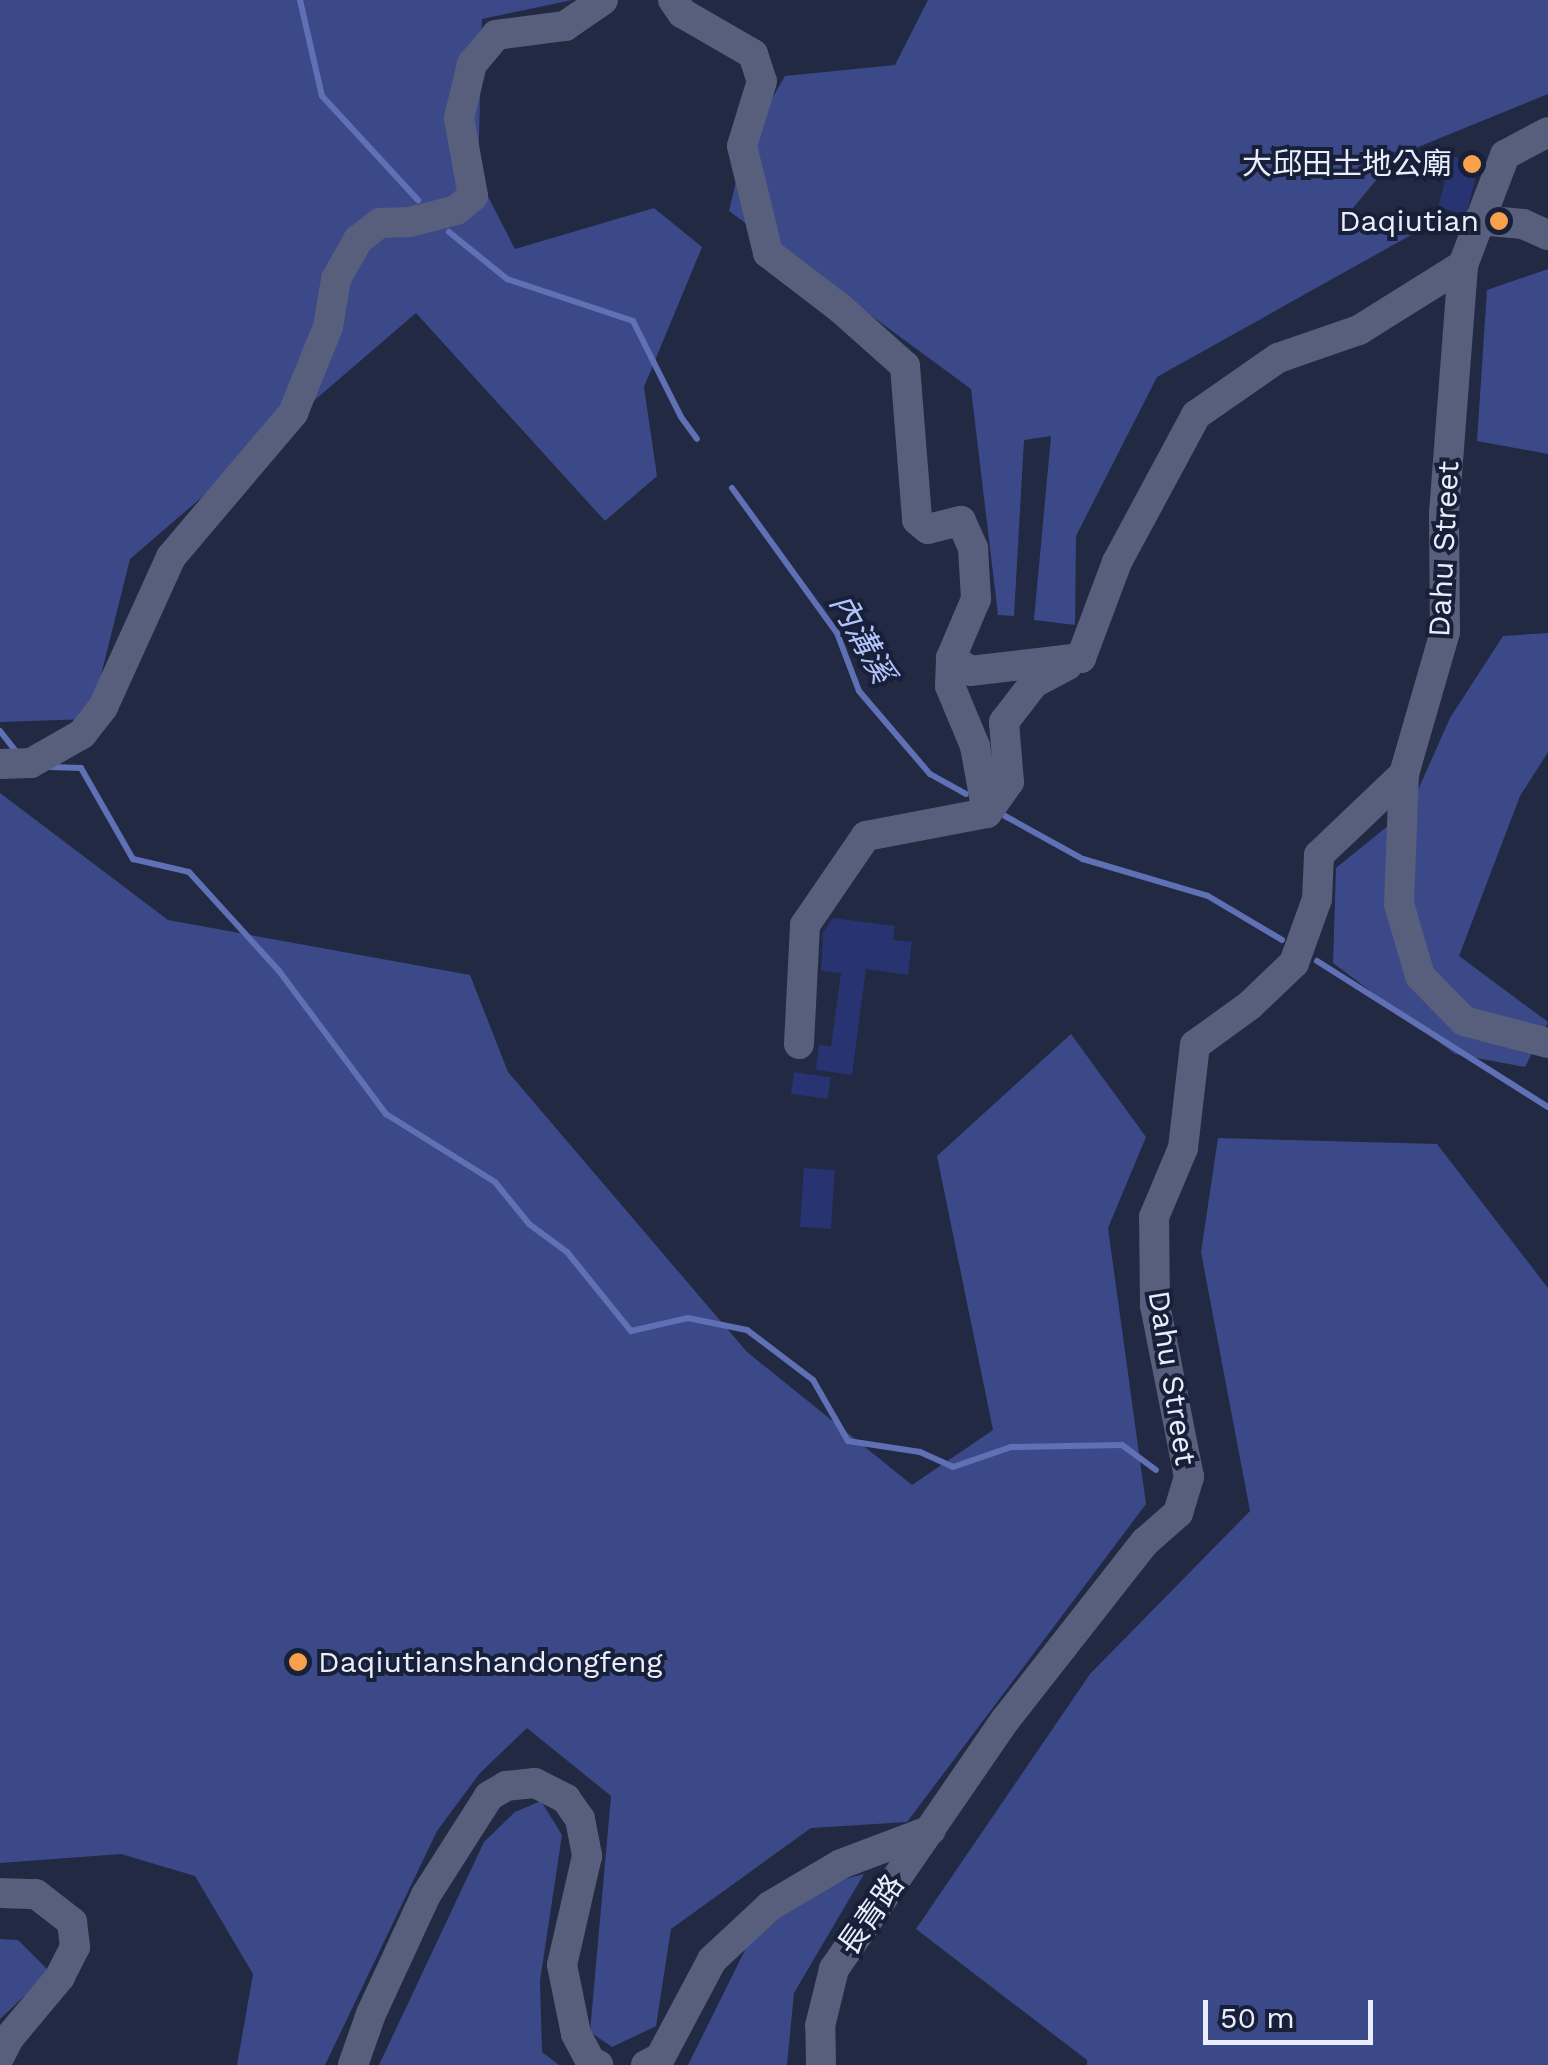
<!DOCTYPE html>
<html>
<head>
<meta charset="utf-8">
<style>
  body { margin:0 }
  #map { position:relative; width:1548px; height:2065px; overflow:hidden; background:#222942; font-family:"Work Sans","Noto Sans TC",sans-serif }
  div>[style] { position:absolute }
  .forest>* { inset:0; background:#3b4988 }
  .stream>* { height:6px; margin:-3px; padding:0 3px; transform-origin:3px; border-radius:3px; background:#5f70b4 }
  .building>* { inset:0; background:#283371; transform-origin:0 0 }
  .minor>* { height:30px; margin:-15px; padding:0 15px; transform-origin:15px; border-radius:15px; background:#575f7c }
  .dots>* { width:28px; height:28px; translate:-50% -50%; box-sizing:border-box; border:5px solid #181f38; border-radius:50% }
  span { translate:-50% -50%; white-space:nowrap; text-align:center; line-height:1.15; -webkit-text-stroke:8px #181f38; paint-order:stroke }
  .poi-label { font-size:30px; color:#eaeefc }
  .right { translate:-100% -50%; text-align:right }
  .left { translate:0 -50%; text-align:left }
  .street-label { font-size:30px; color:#eaeefc }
  .water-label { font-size:32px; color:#b3c4fc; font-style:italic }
  .scale { position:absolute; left:1203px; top:2000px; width:170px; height:45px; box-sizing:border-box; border:5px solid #eaeefc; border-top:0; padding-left:12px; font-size:30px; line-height:35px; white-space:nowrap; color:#eaeefc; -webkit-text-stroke:8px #181f38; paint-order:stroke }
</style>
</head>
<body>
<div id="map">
  <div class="forest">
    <i style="clip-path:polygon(0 0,572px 0,482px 19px,478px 177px,515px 249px,654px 208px,702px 247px,644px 387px,657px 476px,605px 521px,416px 313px,130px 559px,90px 719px,0 722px)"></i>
    <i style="clip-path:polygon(928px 0,1548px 0,1548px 94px,1396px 156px,1339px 225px,1411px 235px,1157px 377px,1076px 536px,1075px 625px,1034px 620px,1051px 436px,1024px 440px,1014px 616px,998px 615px,971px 389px,729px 211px,744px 147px,785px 76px,895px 65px)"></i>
    <i style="clip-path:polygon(1548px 269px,1548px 454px,1477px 441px,1487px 290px)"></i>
    <i style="clip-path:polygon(1548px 633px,1548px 752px,1520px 796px,1459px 956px,1548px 1022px,1525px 1067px,1455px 1054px,1333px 963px,1336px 868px,1410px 808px,1450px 718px,1503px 636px)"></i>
    <i style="clip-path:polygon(0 793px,168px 920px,470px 975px,508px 1072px,747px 1352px,912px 1485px,993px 1430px,937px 1156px,1071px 1034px,1146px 1137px,1108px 1228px,1146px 1504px,907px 1822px,811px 1828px,671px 1929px,656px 2026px,612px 2047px,590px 2032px,611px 1796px,527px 1728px,480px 1773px,437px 1831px,325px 2065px,237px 2065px,253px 1974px,195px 1876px,121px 1854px,0 1863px)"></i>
    <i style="clip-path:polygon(1218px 1138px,1437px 1144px,1548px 1288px,1548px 2065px,1087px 2065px,1087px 2060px,916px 1929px,1090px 1674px,1250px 1511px,1201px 1252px)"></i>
    <i style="clip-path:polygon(541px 1801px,562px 1835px,540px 1981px,542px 2052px,559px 2065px,379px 2065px,484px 1842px,515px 1812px)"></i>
    <i style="clip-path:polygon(864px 1874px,794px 1993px,787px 2065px,688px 2065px,753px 1934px,836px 1881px)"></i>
    <i style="clip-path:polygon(0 1939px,18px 1940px,50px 1972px,0 2019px)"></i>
  </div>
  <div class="stream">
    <i style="left:300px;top:0;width:98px;rotate:77.1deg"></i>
    <i style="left:322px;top:96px;width:142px;rotate:47.3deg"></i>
    <i style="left:449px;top:232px;width:75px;rotate:39deg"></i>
    <i style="left:507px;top:279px;width:133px;rotate:18.4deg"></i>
    <i style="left:633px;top:321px;width:107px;rotate:63.4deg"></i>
    <i style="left:681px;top:417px;width:27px;rotate:54deg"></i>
    <i style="left:732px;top:488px;width:179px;rotate:54.1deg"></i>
    <i style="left:837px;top:633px;width:62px;rotate:69.2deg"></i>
    <i style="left:859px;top:691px;width:109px;rotate:49.5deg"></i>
    <i style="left:930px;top:774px;width:41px;rotate:29.1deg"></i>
    <i style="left:0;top:731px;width:24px;rotate:52deg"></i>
    <i style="left:50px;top:767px;width:31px;rotate:2deg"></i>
    <i style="left:81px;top:768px;width:105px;rotate:60.3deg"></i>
    <i style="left:133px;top:859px;width:57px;rotate:13.1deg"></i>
    <i style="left:189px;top:872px;width:134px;rotate:47.7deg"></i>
    <i style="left:279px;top:971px;width:179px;rotate:53.2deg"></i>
    <i style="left:386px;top:1114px;width:128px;rotate:32deg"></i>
    <i style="left:495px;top:1182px;width:54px;rotate:51deg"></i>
    <i style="left:529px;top:1224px;width:47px;rotate:36.4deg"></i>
    <i style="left:567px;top:1252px;width:102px;rotate:51deg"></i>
    <i style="left:631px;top:1331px;width:58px;rotate:-12.8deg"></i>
    <i style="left:688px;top:1318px;width:60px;rotate:11.5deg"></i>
    <i style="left:747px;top:1330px;width:83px;rotate:37.1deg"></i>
    <i style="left:813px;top:1380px;width:70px;rotate:60.2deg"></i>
    <i style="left:848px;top:1441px;width:73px;rotate:8.7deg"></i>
    <i style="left:920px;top:1452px;width:36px;rotate:24deg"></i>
    <i style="left:953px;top:1467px;width:61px;rotate:-19deg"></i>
    <i style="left:1011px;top:1447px;width:111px;rotate:-1deg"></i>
    <i style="left:1122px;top:1445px;width:42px;rotate:36.3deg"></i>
    <i style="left:1005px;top:816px;width:89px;rotate:28.9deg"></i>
    <i style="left:1083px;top:859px;width:130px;rotate:16.5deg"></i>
    <i style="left:1208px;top:896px;width:86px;rotate:30.7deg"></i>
    <i style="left:1317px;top:961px;width:273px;rotate:32.3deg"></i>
  </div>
  <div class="building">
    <i style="left:1451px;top:156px;width:29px;height:53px;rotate:14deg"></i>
    <i style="clip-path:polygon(833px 918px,895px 926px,893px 940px,912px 942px,908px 975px,866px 969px,852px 1075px,816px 1070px,819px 1045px,831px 1046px,841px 973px,821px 971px,823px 932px)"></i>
    <i style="left:794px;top:1072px;width:37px;height:22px;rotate:8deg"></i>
    <i style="left:804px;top:1168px;width:31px;height:59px;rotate:4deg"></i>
  </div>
  <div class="minor">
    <i style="left:673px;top:0;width:16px;rotate:55deg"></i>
    <i style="left:682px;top:13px;width:82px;rotate:30deg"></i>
    <i style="left:753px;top:54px;width:28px;rotate:72deg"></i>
    <i style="left:762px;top:81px;width:68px;rotate:107.1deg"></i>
    <i style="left:742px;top:146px;width:110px;rotate:76.3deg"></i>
    <i style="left:768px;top:253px;width:91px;rotate:37.4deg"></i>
    <i style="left:840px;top:308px;width:87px;rotate:41.7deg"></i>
    <i style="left:905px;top:366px;width:154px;rotate:85.5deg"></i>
    <i style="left:917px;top:520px;width:14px;rotate:39deg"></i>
    <i style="left:928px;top:529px;width:34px;rotate:-14deg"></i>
    <i style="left:961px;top:521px;width:30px;rotate:66deg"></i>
    <i style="left:973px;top:548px;width:51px;rotate:86.6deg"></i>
    <i style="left:976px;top:599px;width:64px;rotate:113deg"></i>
    <i style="left:951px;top:658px;width:23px;rotate:34deg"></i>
    <i style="left:970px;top:671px;width:112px;rotate:-6.7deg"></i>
    <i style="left:1081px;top:658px;width:103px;rotate:-69.4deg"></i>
    <i style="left:1117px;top:562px;width:167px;rotate:-61.7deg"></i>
    <i style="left:1196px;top:415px;width:100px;rotate:-34.8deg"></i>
    <i style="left:1278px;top:358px;width:86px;rotate:-19.1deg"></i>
    <i style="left:1359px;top:330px;width:123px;rotate:-32deg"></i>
    <i style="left:1479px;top:220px;width:44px;rotate:5.2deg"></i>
    <i style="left:1523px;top:224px;width:27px;rotate:24deg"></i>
    <i style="left:951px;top:658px;width:28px;rotate:92deg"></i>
    <i style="left:950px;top:686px;width:65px;rotate:67.4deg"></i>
    <i style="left:975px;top:746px;width:68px;rotate:79.8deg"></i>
    <i style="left:0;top:764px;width:31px;rotate:-2deg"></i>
    <i style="left:31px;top:763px;width:59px;rotate:-29.6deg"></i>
    <i style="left:82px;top:734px;width:34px;rotate:-52deg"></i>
    <i style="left:103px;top:707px;width:165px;rotate:-65.6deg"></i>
    <i style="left:171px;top:557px;width:189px;rotate:-49.7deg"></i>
    <i style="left:293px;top:413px;width:93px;rotate:-67.9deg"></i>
    <i style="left:328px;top:327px;width:49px;rotate:-80.5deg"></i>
    <i style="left:336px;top:279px;width:45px;rotate:-60.6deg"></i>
    <i style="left:358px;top:240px;width:28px;rotate:-38deg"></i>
    <i style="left:380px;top:223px;width:30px;rotate:-2deg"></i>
    <i style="left:410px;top:222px;width:48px;rotate:-14.6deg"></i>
    <i style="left:456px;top:210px;width:22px;rotate:-39deg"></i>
    <i style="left:473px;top:196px;width:79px;rotate:-100.2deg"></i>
    <i style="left:459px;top:118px;width:56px;rotate:-76.5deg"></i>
    <i style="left:472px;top:64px;width:38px;rotate:-50deg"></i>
    <i style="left:496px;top:35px;width:70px;rotate:-7.4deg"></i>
    <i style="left:565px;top:26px;width:46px;rotate:-34.4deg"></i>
    <i style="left:1404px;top:774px;width:130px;rotate:92.2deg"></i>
    <i style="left:1399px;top:904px;width:75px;rotate:73.7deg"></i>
    <i style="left:1420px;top:976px;width:63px;rotate:45.6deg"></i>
    <i style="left:1464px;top:1021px;width:87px;rotate:14.7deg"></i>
    <i style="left:799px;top:1044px;width:119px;rotate:-87.1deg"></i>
    <i style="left:805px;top:925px;width:108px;rotate:-55.6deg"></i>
    <i style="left:866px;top:836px;width:123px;rotate:-10.8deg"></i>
    <i style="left:987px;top:813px;width:38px;rotate:-55deg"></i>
    <i style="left:1009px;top:782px;width:60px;rotate:-94.8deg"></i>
    <i style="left:1004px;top:722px;width:49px;rotate:-52.4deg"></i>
    <i style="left:1034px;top:683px;width:38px;rotate:-28deg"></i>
    <i style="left:0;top:1893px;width:36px;rotate:2deg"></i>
    <i style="left:36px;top:1894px;width:46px;rotate:37.9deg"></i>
    <i style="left:72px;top:1922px;width:25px;rotate:83deg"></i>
    <i style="left:75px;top:1947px;width:34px;rotate:117deg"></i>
    <i style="left:60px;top:1977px;width:80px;rotate:129.9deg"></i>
    <i style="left:9px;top:2038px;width:20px;rotate:117deg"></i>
    <i style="left:353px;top:2065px;width:54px;rotate:-70.6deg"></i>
    <i style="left:371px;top:2014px;width:131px;rotate:-65.2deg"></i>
    <i style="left:426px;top:1895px;width:117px;rotate:-57.5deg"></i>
    <i style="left:489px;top:1796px;width:20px;rotate:-30deg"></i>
    <i style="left:506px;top:1786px;width:29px;rotate:-6deg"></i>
    <i style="left:535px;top:1783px;width:35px;rotate:27deg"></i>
    <i style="left:566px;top:1799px;width:24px;rotate:55deg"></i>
    <i style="left:580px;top:1819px;width:38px;rotate:79deg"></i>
    <i style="left:587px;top:1856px;width:112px;rotate:102.9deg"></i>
    <i style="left:562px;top:1965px;width:70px;rotate:78.5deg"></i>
    <i style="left:576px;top:2034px;width:32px;rotate:62deg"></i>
    <i style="left:591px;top:2062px;width:8px;rotate:23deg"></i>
    <i style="left:646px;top:2065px;width:16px;rotate:-27deg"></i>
    <i style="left:660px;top:2058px;width:111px;rotate:-62deg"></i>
    <i style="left:712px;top:1960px;width:79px;rotate:-43deg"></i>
    <i style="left:770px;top:1906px;width:82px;rotate:-30.6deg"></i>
    <i style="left:841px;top:1864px;width:96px;rotate:-20.7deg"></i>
    <i style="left:821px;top:2065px;width:39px;rotate:-91deg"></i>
    <i style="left:820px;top:2026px;width:59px;rotate:-76.2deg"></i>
    <i style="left:834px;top:1969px;width:303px;rotate:-55.5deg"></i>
    <i style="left:1006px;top:1719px;width:225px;rotate:-51.9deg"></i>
    <i style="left:1145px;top:1542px;width:44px;rotate:-41.3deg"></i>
    <i style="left:1178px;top:1513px;width:38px;rotate:-73deg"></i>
    <i style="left:1189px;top:1477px;width:174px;rotate:-101.2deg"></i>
    <i style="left:1155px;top:1306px;width:89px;rotate:-90.6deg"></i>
    <i style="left:1154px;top:1217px;width:75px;rotate:-67.2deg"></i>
    <i style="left:1183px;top:1148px;width:104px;rotate:-83.4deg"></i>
    <i style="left:1195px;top:1045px;width:68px;rotate:-36deg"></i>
    <i style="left:1250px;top:1005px;width:61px;rotate:-43.7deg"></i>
    <i style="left:1294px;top:963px;width:68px;rotate:-70.2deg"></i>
    <i style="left:1317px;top:899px;width:44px;rotate:-87.4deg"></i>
    <i style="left:1319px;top:855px;width:117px;rotate:-43.6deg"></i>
    <i style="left:1404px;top:774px;width:148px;rotate:-73.9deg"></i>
    <i style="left:1445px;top:632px;width:119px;rotate:-90.5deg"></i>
    <i style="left:1444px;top:513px;width:249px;rotate:-85.6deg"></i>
    <i style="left:1463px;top:265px;width:118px;rotate:-69.1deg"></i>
    <i style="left:1505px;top:155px;width:49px;rotate:-28.1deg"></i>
  </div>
  <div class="dots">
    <i style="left:1472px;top:164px;background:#f8a04b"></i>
    <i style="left:1499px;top:221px;background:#f8a04b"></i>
    <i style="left:298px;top:1662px;background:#f8a04b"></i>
  </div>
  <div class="poi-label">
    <span class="right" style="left:1452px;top:164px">大邱田土地公廟</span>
    <span class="right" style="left:1479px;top:221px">Daqiutian</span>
    <span class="left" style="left:318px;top:1662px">Daqiutianshandongfeng</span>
  </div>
  <div class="street-label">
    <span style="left:1444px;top:549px;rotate:-87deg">Dahu Street</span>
    <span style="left:1172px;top:1378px;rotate:81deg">Dahu Street</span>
    <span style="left:871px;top:1915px;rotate:-55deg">長青路</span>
  </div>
  <div class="water-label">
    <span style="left:862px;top:638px;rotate:61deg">內溝溪</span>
  </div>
  <div class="scale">50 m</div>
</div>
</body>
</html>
